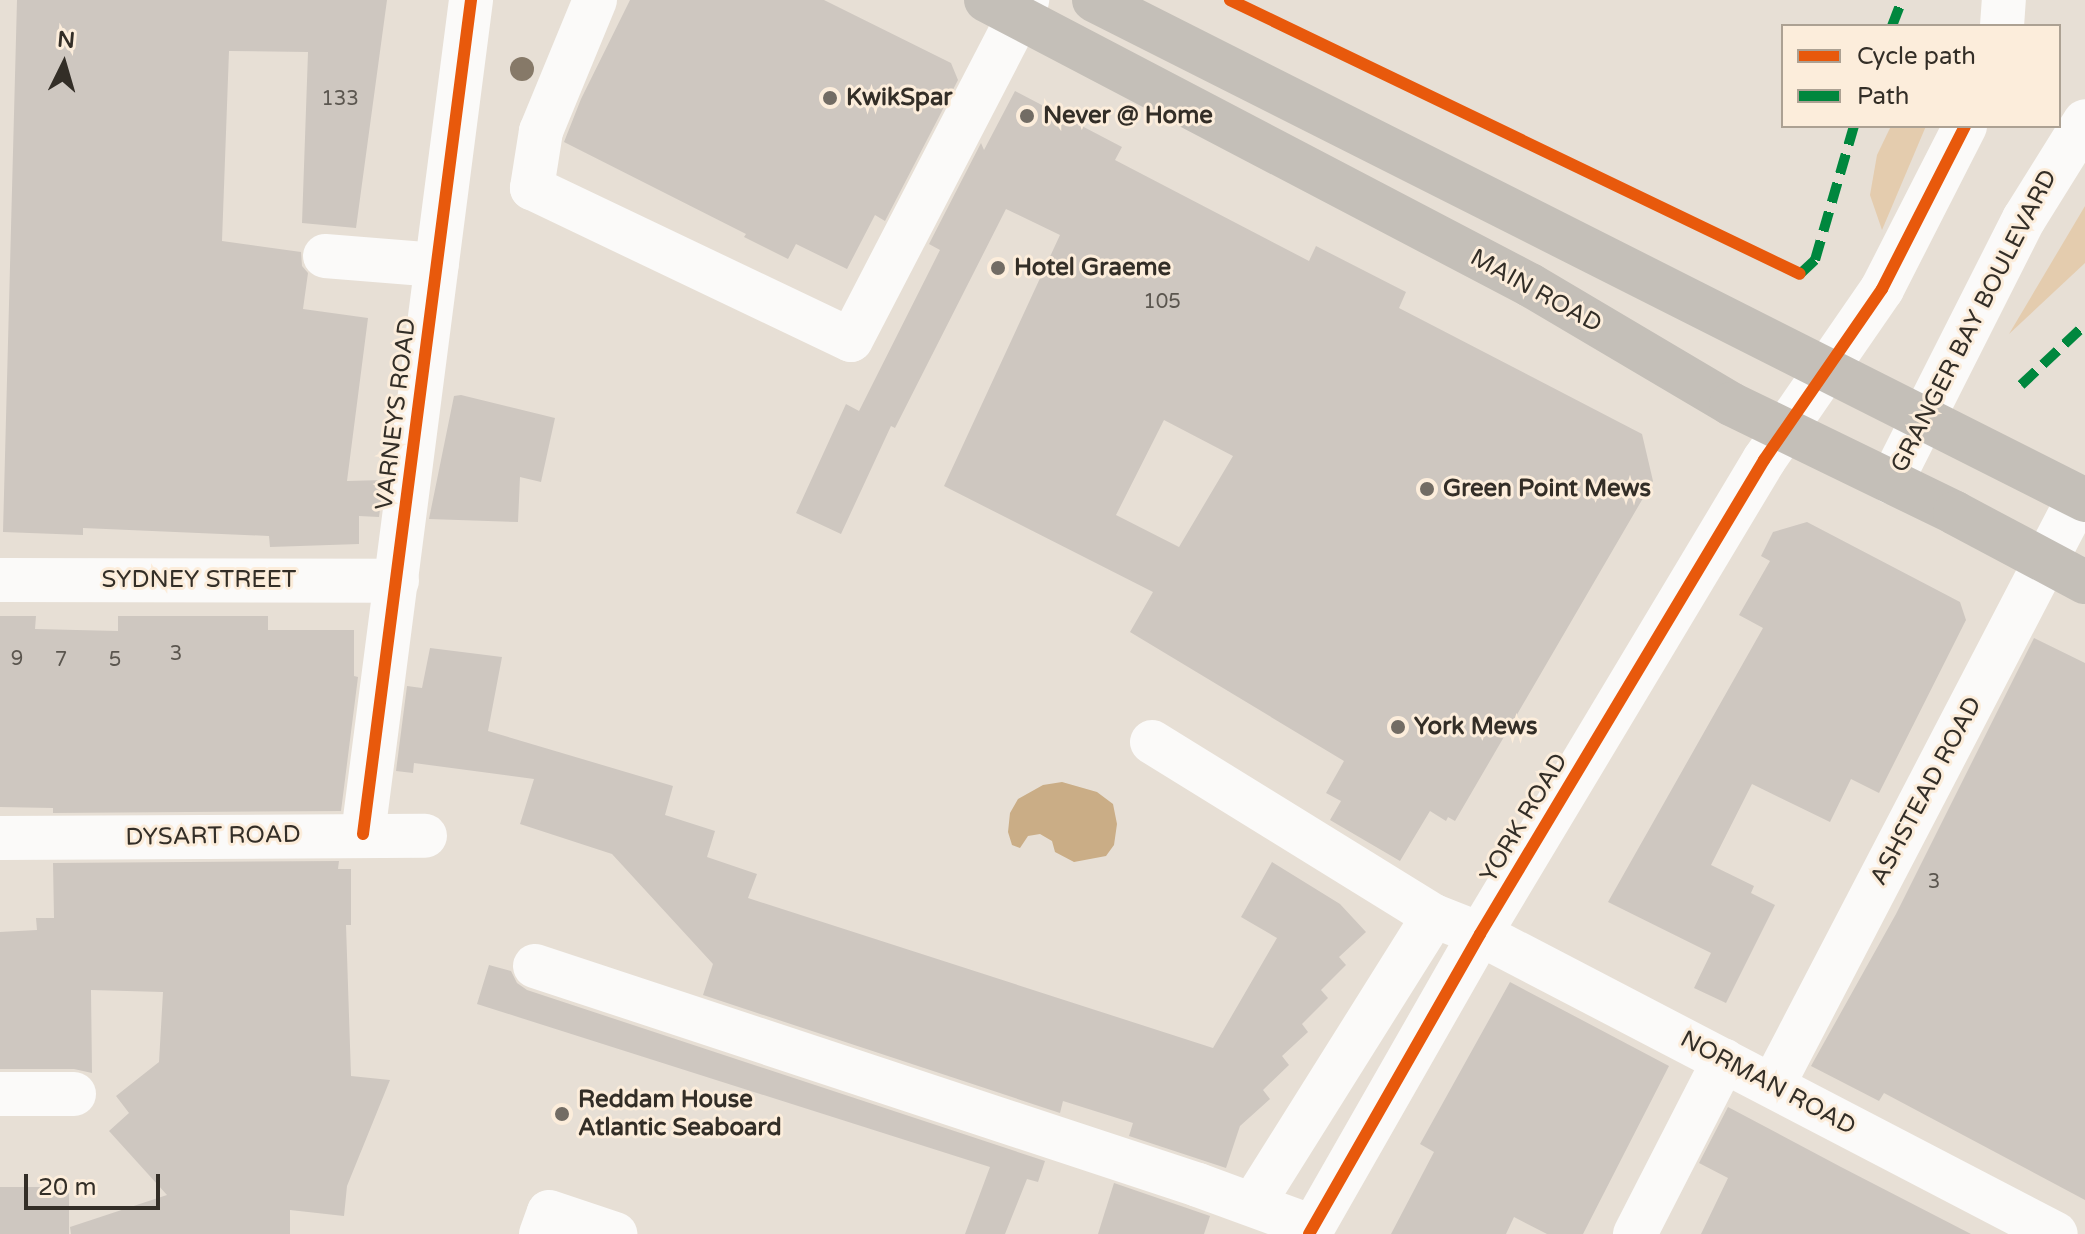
<!DOCTYPE html>
<html>
<head>
<meta charset="utf-8">
<style>
  body { margin:0 }
  #map { position:relative; width:2085px; height:1234px; overflow:hidden; background:#e7dfd5; font-family:"Varela Round",sans-serif }
  div>[style] { position:absolute }
  .green>* { inset:0; background:#e4ccae }
  .water>* { inset:0; background:#caad86 }
  .building>* { inset:0; background:#cec7c0; transform-origin:0 0 }
  .minor>* { height:44px; margin:-22px; padding:0 22px; transform-origin:22px; border-radius:22px; background:#fbfaf9 }
  .major>* { height:44px; margin:-22px; padding:0 22px; transform-origin:22px; border-radius:22px; background:#c4bfb8 }
  .quiet>* { height:10px; margin-top:-5px; transform-origin:0; background:repeating-linear-gradient(90deg,#00873e 0 20px,transparent 0 30px) }
  .cycleway>* { height:12px; margin:-6px; padding:0 6px; transform-origin:6px; border-radius:6px; background:#e8590c }
  .trees>* { width:24px; height:24px; margin:-12px; border-radius:50%; background:#867968 }
  .dots>* { width:22px; height:22px; translate:-50% -50%; box-sizing:border-box; border:4px solid #fceddb; border-radius:50% }
  span { translate:-50% -50%; white-space:nowrap; text-align:center; line-height:1.15; -webkit-text-stroke:6px #fceddb; paint-order:stroke }
  .number-label { font-size:20px; color:#5b564f }
  .number-label span { -webkit-text-stroke-width:0 }
  .poi-label { font-size:24px; color:#332e27; font-weight:700 }
  .left { translate:0 -50%; text-align:left }
  .street-label { font-size:24px; color:#332e27 }
  .legend { position:absolute; left:1781px; top:24px; width:280px; height:104px; box-sizing:border-box; background:#fceddb; border:2px solid #aca193; margin:0; padding:10px 14px; list-style:none; font-size:24px; color:#332e27 }
  .legend li { display:flex; align-items:center; gap:16px; height:40px }
  .legend b { width:40px; border:2px solid #aca193 }
  .north { position:absolute; left:24px; top:24px; width:80px; height:80px; -webkit-text-stroke:6px #fceddb; paint-order:stroke; rotate:5deg; font-size:22px; font-weight:700; line-height:32px; text-align:center; color:#332e27 }
  .north::after { content:''; display:block; margin:auto; width:28px; height:36px; background:#332e27; clip-path:polygon(50% 0,100% 100%,50% 72%,0 100%) }
  .scale { position:absolute; left:24px; top:1174px; width:136px; height:36px; box-sizing:border-box; border:4px solid #332e27; border-top:0; padding-left:10px; font-size:24px; line-height:28px; white-space:nowrap; color:#332e27; -webkit-text-stroke:6px #fceddb; paint-order:stroke }
</style>
</head>
<body>
<div id="map">
  <div class="green">
    <i style="clip-path:polygon(1891px 126px,1926px 126px,1882px 230px,1870px 195px,1877px 155px)"></i>
    <i style="clip-path:polygon(2085px 206px,2085px 263px,2009px 334px)"></i>
  </div>
  <div class="water">
    <i style="clip-path:polygon(1062px 782px,1097px 792px,1113px 804px,1117px 824px,1114px 845px,1106px 856px,1074px 862px,1055px 852px,1052px 841px,1040px 834px,1028px 836px,1020px 848px,1012px 845px,1008px 832px,1010px 813px,1018px 799px,1043px 785px)"></i>
  </div>
  <div class="building">
    <i style="clip-path:polygon(17px 0,387px 0,356px 228px,302px 223px,308px 52px,229px 51px,222px 241px,301px 252px,302px 266px,308px 273px,303px 309px,368px 318px,347px 481px,384px 480px,379px 517px,359px 516px,359px 544px,270px 547px,269px 536px,83px 528px,83px 535px,3px 532px)"></i>
    <i style="clip-path:polygon(630px 0,824px 0,951px 63px,958px 80px,885px 221px,875px 215px,847px 269px,796px 244px,788px 259px,744px 237px,746px 234px,564px 142px,581px 99px)"></i>
    <i style="clip-path:polygon(evenodd,1015px 91px,1122px 147px,1115px 160px,1309px 261px,1316px 246px,1406px 292px,1399px 308px,1642px 434px,1653px 481px,1455px 821px,1448px 817px,1446px 821px,1430px 811px,1400px 861px,1330px 820px,1341px 801px,1326px 793px,1344px 761px,1130px 632px,1153px 592px,944px 486px,1060px 235px,1006px 209px,895px 428px,891px 426px,841px 534px,796px 513px,846px 404px,859px 411px,940px 250px,929px 244px,981px 143px,984px 150px,1015px 91px,1164px 420px,1233px 456px,1179px 547px,1116px 515px,1164px 420px)"></i>
    <i style="clip-path:polygon(461px 395px,555px 418px,541px 482px,520px 477px,518px 522px,429px 519px,454px 396px)"></i>
    <i style="clip-path:polygon(1807px 522px,1960px 602px,1966px 620px,1879px 793px,1851px 779px,1830px 822px,1752px 784px,1711px 865px,1754px 886px,1751px 893px,1775px 905px,1726px 1003px,1694px 988px,1711px 953px,1608px 902px,1763px 628px,1739px 615px,1770px 561px,1761px 556px,1773px 532px)"></i>
    <i style="clip-path:polygon(0 616px,36px 616px,35px 629px,118px 631px,118px 616px,268px 616px,268px 630px,354px 630px,354px 676px,358px 677px,341px 811px,53px 813px,53px 808px,0 807px)"></i>
    <i style="clip-path:polygon(2034px 638px,2085px 663px,2085px 1200px,1884px 1093px,1879px 1101px,1811px 1066px,1896px 914px)"></i>
    <i style="clip-path:polygon(430px 648px,502px 657px,488px 731px,673px 786px,665px 815px,715px 831px,707px 857px,757px 874px,748px 898px,1213px 1048px,1277px 938px,1241px 917px,1272px 862px,1340px 904px,1366px 932px,1339px 957px,1346px 965px,1321px 990px,1328px 998px,1302px 1024px,1308px 1032px,1282px 1056px,1289px 1065px,1263px 1090px,1270px 1099px,1240px 1126px,1226px 1168px,1129px 1136px,1133px 1123px,1063px 1101px,1060px 1113px,703px 995px,713px 964px,612px 854px,520px 824px,534px 779px,414px 763px,413px 773px,396px 771px,407px 686px,422px 688px)"></i>
    <i style="clip-path:polygon(339px 861px,338px 869px,351px 869px,351px 925px,346px 925px,351px 1076px,390px 1080px,347px 1186px,344px 1216px,290px 1210px,290px 1234px,71px 1234px,70px 1227px,167px 1195px,109px 1131px,129px 1113px,116px 1096px,159px 1062px,163px 992px,91px 990px,92px 1073px,74px 1069px,0 1069px,0 932px,37px 930px,36px 918px,54px 918px,53px 863px)"></i>
    <i style="clip-path:polygon(489px 965px,511px 971px,517px 983px,527px 990px,1045px 1161px,1038px 1182px,1027px 1179px,1005px 1234px,965px 1234px,990px 1167px,477px 1004px)"></i>
    <i style="clip-path:polygon(1510px 982px,1669px 1066px,1583px 1234px,1547px 1234px,1514px 1217px,1506px 1234px,1391px 1234px,1434px 1152px,1420px 1144px)"></i>
    <i style="clip-path:polygon(1728px 1107px,1841px 1167px,1971px 1234px,1701px 1234px,1728px 1178px,1699px 1163px)"></i>
    <i style="clip-path:polygon(1114px 1183px,1210px 1216px,1204px 1234px,1098px 1234px)"></i>
    <i style="left:69px;top:1187px;width:47px;height:69px;rotate:90deg"></i>
  </div>
  <div class="minor">
    <i style="left:595px;top:0;width:142px;rotate:112.4deg"></i>
    <i style="left:541px;top:131px;width:58px;rotate:99deg"></i>
    <i style="left:532px;top:188px;width:353px;rotate:25.5deg"></i>
    <i style="left:851px;top:340px;width:383px;rotate:-62.6deg"></i>
    <i style="left:2002px;top:26px;width:26px;rotate:-86deg"></i>
    <i style="left:325px;top:256px;width:112px;rotate:4.6deg"></i>
    <i style="left:1891px;top:482px;width:295px;rotate:-63.2deg"></i>
    <i style="left:2024px;top:219px;width:115px;rotate:-58.1deg"></i>
    <i style="left:0;top:580px;width:397px;rotate:0.1deg"></i>
    <i style="left:1152px;top:742px;width:331px;rotate:31.7deg"></i>
    <i style="left:363px;top:834px;width:841px;rotate:-82.62deg"></i>
    <i style="left:0;top:838px;width:425px;rotate:-0.3deg"></i>
    <i style="left:535px;top:966px;width:698px;rotate:18.28deg"></i>
    <i style="left:1198px;top:1185px;width:122px;rotate:20.1deg"></i>
    <i style="left:1773px;top:1085px;width:663px;rotate:-62.51deg"></i>
    <i style="left:0;top:1094px;width:74px"></i>
    <i style="left:1253px;top:1204px;width:340px;rotate:-57.9deg"></i>
    <i style="left:1434px;top:916px;width:49px;rotate:21.4deg"></i>
    <i style="left:1480px;top:934px;width:649px;rotate:27.51deg"></i>
    <i style="left:541px;top:1234px;width:23px;rotate:-70deg"></i>
    <i style="left:549px;top:1212px;width:70px;rotate:18.4deg"></i>
    <i style="left:1309px;top:1234px;width:345px;rotate:-60.3deg"></i>
    <i style="left:1480px;top:934px;width:553px;rotate:-59.07deg"></i>
    <i style="left:1764px;top:460px;width:208px;rotate:-55.4deg"></i>
    <i style="left:1882px;top:289px;width:183px;rotate:-63deg"></i>
    <i style="left:1635px;top:1234px;width:195px;rotate:-62.9deg"></i>
  </div>
  <div class="major">
    <i style="left:986px;top:0;width:614px;rotate:27.65deg"></i>
    <i style="left:1530px;top:285px;width:234px;rotate:30.6deg"></i>
    <i style="left:1731px;top:404px;width:249px;rotate:25.9deg"></i>
    <i style="left:1955px;top:513px;width:147px;rotate:28deg"></i>
    <i style="left:1094px;top:0;width:1110px;rotate:26.77deg"></i>
  </div>
  <div class="quiet">
    <i style="left:1892px;top:26px;width:28px;rotate:-69deg"></i>
    <i style="left:1800px;top:274px;width:21px;rotate:-43deg"></i>
    <i style="left:1815px;top:260px;width:140px;rotate:-73.8deg"></i>
    <i style="left:2021px;top:385px;width:88px;rotate:-43.2deg"></i>
  </div>
  <div class="cycleway">
    <i style="left:1230px;top:0;width:632px;rotate:25.67deg"></i>
    <i style="left:363px;top:834px;width:841px;rotate:-82.62deg"></i>
    <i style="left:1309px;top:1234px;width:345px;rotate:-60.3deg"></i>
    <i style="left:1480px;top:934px;width:553px;rotate:-59.07deg"></i>
    <i style="left:1764px;top:460px;width:208px;rotate:-55.4deg"></i>
    <i style="left:1882px;top:289px;width:183px;rotate:-63deg"></i>
  </div>
  <div class="trees">
    <i style="left:522px;top:69px"></i>
  </div>
  <div class="dots">
    <i style="left:830px;top:98px;background:#726c64"></i>
    <i style="left:1027px;top:116px;background:#726c64"></i>
    <i style="left:998px;top:268px;background:#726c64"></i>
    <i style="left:1427px;top:489px;background:#726c64"></i>
    <i style="left:1398px;top:727px;background:#726c64"></i>
    <i style="left:562px;top:1114px;background:#726c64"></i>
  </div>
  <div class="number-label">
    <span style="left:340px;top:99px">133</span>
    <span style="left:1162px;top:302px">105</span>
    <span style="left:176px;top:654px">3</span>
    <span style="left:17px;top:659px">9</span>
    <span style="left:61px;top:660px">7</span>
    <span style="left:115px;top:660px">5</span>
    <span style="left:1934px;top:882px">3</span>
  </div>
  <div class="poi-label">
    <span class="left" style="left:846px;top:98px">KwikSpar</span>
    <span class="left" style="left:1043px;top:116px">Never @ Home</span>
    <span class="left" style="left:1014px;top:268px">Hotel Graeme</span>
    <span class="left" style="left:1443px;top:489px">Green Point Mews</span>
    <span class="left" style="left:1414px;top:727px">York Mews</span>
    <span class="left" style="left:578px;top:1114px">Reddam House<br>Atlantic Seaboard</span>
  </div>
  <div class="street-label">
    <span style="left:1536px;top:291px;rotate:29deg">MAIN ROAD</span>
    <span style="left:1974px;top:321px;rotate:-63deg">GRANGER BAY BOULEVARD</span>
    <span style="left:396px;top:414px;rotate:-83deg">VARNEYS ROAD</span>
    <span style="left:199px;top:580px">SYDNEY STREET</span>
    <span style="left:1926px;top:791px;rotate:-62deg">ASHSTEAD ROAD</span>
    <span style="left:1524px;top:818px;rotate:-59deg">YORK ROAD</span>
    <span style="left:213px;top:836px;rotate:-1deg">DYSART ROAD</span>
    <span style="left:1768px;top:1083px;rotate:28deg">NORMAN ROAD</span>
  </div>
  <ul class="legend">
  <li><b style="height:10px;background:#e8590c"></b>Cycle path</li>
  <li><b style="height:10px;background:#00873e"></b>Path</li>
  </ul>
  <div class="north">N</div>
  <div class="scale">20 m</div>
</div>
</body>
</html>
